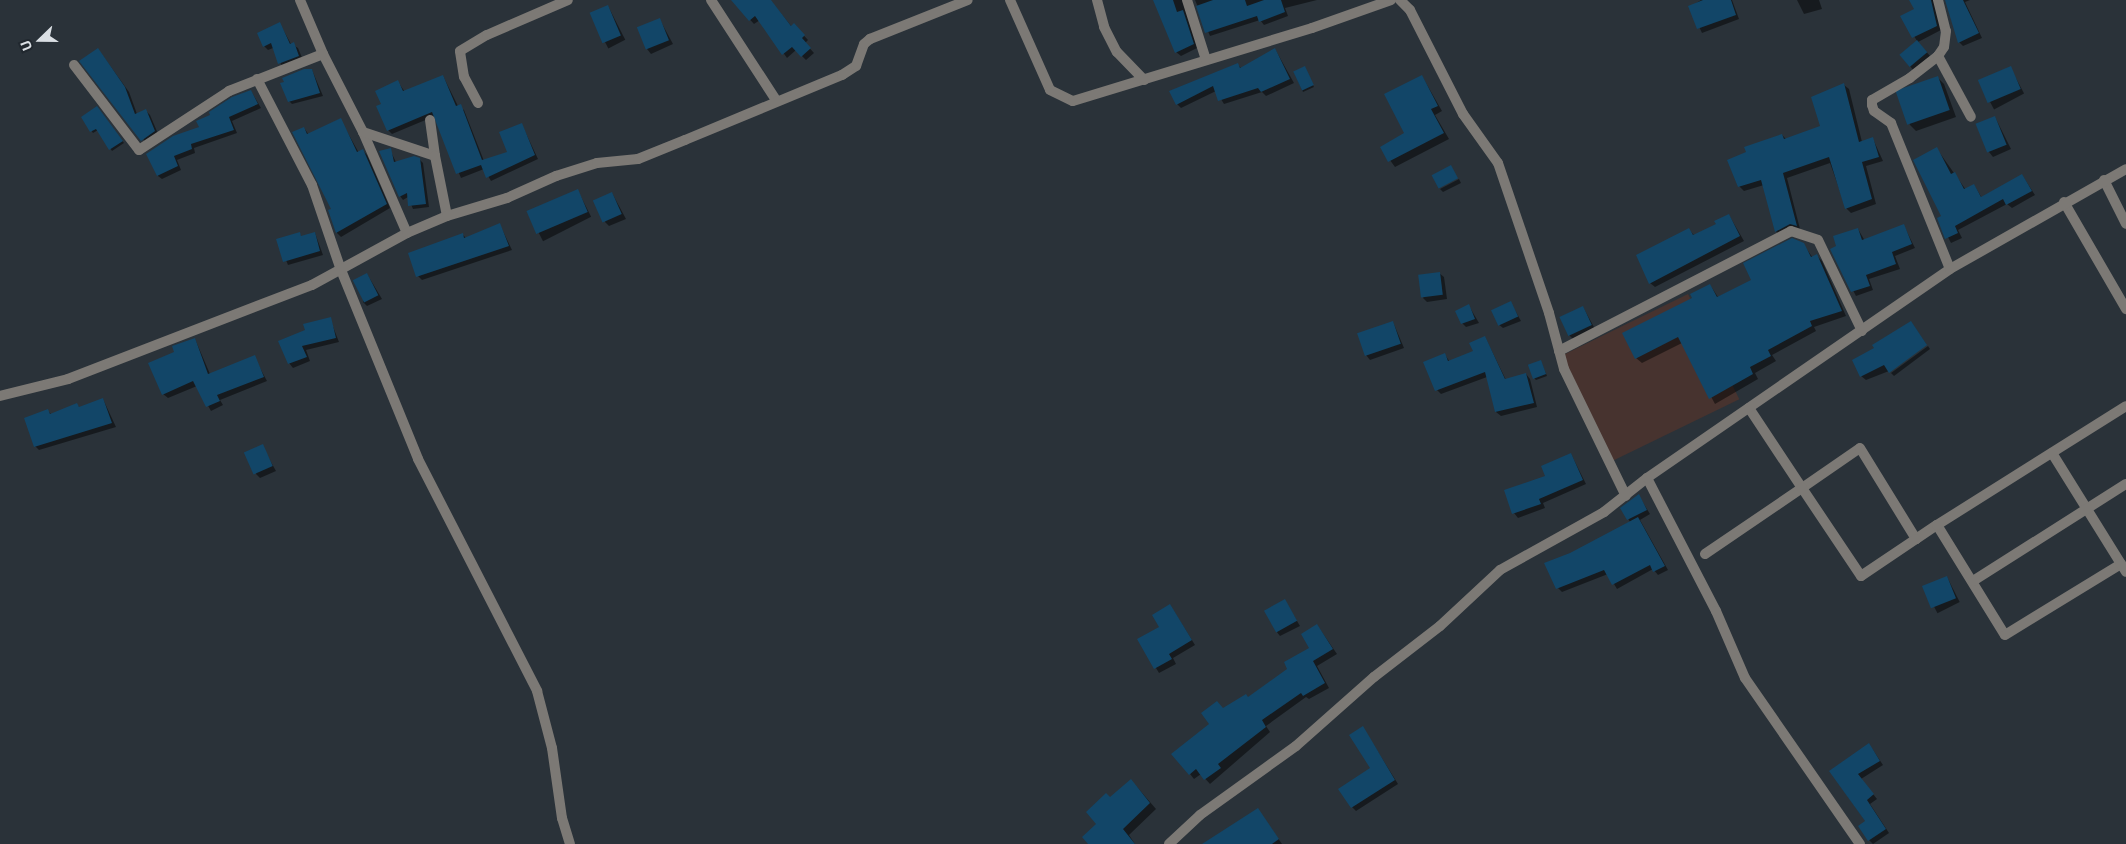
<!DOCTYPE html>
<html>
<head>
<meta charset="utf-8">
<style>
  body { margin:0 }
  #map { position:relative; width:2126px; height:844px; overflow:hidden; background:#2a3239; font-family:"Exo 2",sans-serif }
  div>[style] { position:absolute }
  .commercial>* { inset:0; background:#47332f; transform-origin:0 0 }
  .shadow>* { inset:0; background:#0007; transform-origin:0 0 }
  .building>* { inset:0; background:#124668; transform-origin:0 0 }
  .street>* { height:10px; margin:-5px; padding:0 5px; transform-origin:5px; border-radius:5px; background:#7c7975 }
  span { translate:-50% -50%; white-space:nowrap; text-align:center; line-height:1.15; -webkit-text-stroke:5px #21282f; paint-order:stroke }
  .north { position:absolute; left:15px; top:15px; width:50px; height:50px; -webkit-text-stroke:4px #21282f; paint-order:stroke; rotate:248deg; font-size:14px; font-weight:700; line-height:20px; text-align:center; color:#dadfe4 }
  .north::after { content:''; display:block; margin:auto; width:18px; height:22px; background:#dadfe4; clip-path:polygon(50% 0,100% 100%,50% 72%,0 100%) }
</style>
</head>
<body>
<div id="map">
  <div class="commercial">
    <i style="left:1688px;top:294px;width:117px;height:143px;rotate:64deg"></i>
  </div>
  <div class="shadow">
    <i style="clip-path:polygon(732px 0,770px 0,792px 27px,794px 25px,808px 40px,805px 43px,814px 53px,806px 60px,796px 50px,787px 58px,760px 20px,754px 24px)"></i>
    <i style="clip-path:polygon(1155px 0,1186px 0,1197px 48px,1181px 56px,1176px 52px)"></i>
    <i style="clip-path:polygon(1195px 0,1317px 0,1285px 8px,1288px 16px,1264px 25px,1260px 20px,1210px 36px)"></i>
    <i style="clip-path:polygon(1701px 0,1732px 0,1739px 19px,1702px 33px,1690px 7px)"></i>
    <i style="clip-path:polygon(1797px 0,1819px 0,1822px 9px,1804px 14px)"></i>
    <i style="clip-path:polygon(1910px 0,1939px 0,1941px 30px,1918px 42px,1930px 56px,1913px 70px,1901px 54px,1917px 41px,1902px 16px,1916px 9px)"></i>
    <i style="clip-path:polygon(1946px 0,1970px 0,1965px 2px,1982px 38px,1963px 46px,1959px 42px)"></i>
    <i style="left:608px;top:6px;width:38px;height:19px;rotate:63deg"></i>
    <i style="clip-path:polygon(660px 20px,673px 44px,651px 54px,647px 49px)"></i>
    <i style="clip-path:polygon(280px 24px,291px 44px,298px 48px,303px 60px,283px 68px,273px 48px,268px 50px,264px 46px)"></i>
    <i style="clip-path:polygon(98px 49px,129px 92px,137px 114px,146px 111px,150px 115px,159px 136px,146px 144px)"></i>
    <i style="clip-path:polygon(1275px 49px,1294px 83px,1266px 96px,1262px 92px,1224px 104px,1216px 91px,1181px 108px,1177px 104px,1238px 65px,1242px 69px)"></i>
    <i style="left:1305px;top:67px;width:22px;height:12px;rotate:66deg"></i>
    <i style="left:2010px;top:67px;width:30px;height:34px;rotate:62deg"></i>
    <i style="clip-path:polygon(312px 70px,323px 96px,292px 104px,289px 101px)"></i>
    <i style="clip-path:polygon(443px 76px,458px 106px,464px 110px,484px 161px,509px 152px,522px 125px,538px 159px,491px 181px,484px 169px,461px 178px,435px 116px,392px 134px,388px 130px,382px 105px,398px 82px,405px 92px)"></i>
    <i style="clip-path:polygon(1422px 76px,1442px 111px,1435px 115px,1449px 139px,1395px 167px,1381px 148px,1406px 134px)"></i>
    <i style="clip-path:polygon(1938px 78px,1944px 84px,1956px 117px,1916px 131px,1910px 125px,1898px 94px)"></i>
    <i style="clip-path:polygon(1844px 85px,1849px 89px,1862px 142px,1873px 139px,1883px 161px,1866px 166px,1876px 204px,1851px 213px,1846px 208px,1830px 163px,1787px 178px,1800px 229px,1780px 236px,1776px 231px,1764px 185px,1744px 191px,1739px 186px,1782px 135px,1786px 139px,1822px 127px)"></i>
    <i style="clip-path:polygon(251px 91px,261px 108px,232px 121px,237px 133px,194px 148px,195px 153px,177px 160px,181px 170px,162px 179px,158px 176px,147px 154px,200px 127px)"></i>
    <i style="clip-path:polygon(99px 110px,124px 143px,112px 151px,98px 130px,93px 133px,82px 118px)"></i>
    <i style="clip-path:polygon(1995px 117px,2011px 149px,1993px 157px,1989px 152px)"></i>
    <i style="clip-path:polygon(340px 119px,359px 153px,363px 151px,367px 155px,390px 208px,341px 237px,337px 233px,329px 211px,332px 209px,304px 128px,309px 135px)"></i>
    <i style="clip-path:polygon(1937px 149px,1966px 190px,1974px 185px,1982px 198px,2022px 175px,2035px 195px,2012px 208px,2007px 204px,1958px 230px,1962px 238px,1951px 243px,1938px 218px,1942px 216px)"></i>
    <i style="clip-path:polygon(390px 150px,396px 162px,419px 159px,423px 163px,429px 207px,413px 209px,408px 197px,403px 200px,400px 196px)"></i>
    <i style="clip-path:polygon(1459px 179px,1461px 183px,1443px 192px,1440px 189px)"></i>
    <i style="left:578px;top:191px;width:29px;height:54px;rotate:63deg"></i>
    <i style="clip-path:polygon(612px 193px,626px 219px,609px 226px,605px 222px)"></i>
    <i style="clip-path:polygon(1729px 215px,1744px 241px,1655px 287px,1650px 283px,1689px 230px,1694px 235px,1718px 225px)"></i>
    <i style="clip-path:polygon(500px 225px,512px 250px,422px 280px,418px 276px,462px 234px,466px 238px)"></i>
    <i style="clip-path:polygon(1904px 226px,1915px 248px,1895px 256px,1900px 269px,1869px 279px,1873px 290px,1856px 296px,1832px 250px,1858px 229px,1865px 241px)"></i>
    <i style="clip-path:polygon(299px 233px,302px 237px,315px 233px,323px 255px,288px 265px,278px 240px)"></i>
    <i style="clip-path:polygon(1803px 244px,1813px 258px,1817px 256px,1822px 261px,1846px 316px,1814px 327px,1816px 331px,1772px 355px,1776px 361px,1755px 373px,1758px 379px,1715px 404px,1682px 343px,1642px 363px,1636px 358px,1710px 285px,1718px 297px,1753px 280px)"></i>
    <i style="clip-path:polygon(1439px 273px,1444px 277px,1447px 299px,1427px 302px,1423px 298px)"></i>
    <i style="clip-path:polygon(367px 274px,382px 299px,367px 306px,363px 302px)"></i>
    <i style="clip-path:polygon(1511px 303px,1521px 321px,1503px 328px,1498px 324px)"></i>
    <i style="clip-path:polygon(1469px 306px,1479px 323px,1466px 327px,1462px 323px)"></i>
    <i style="clip-path:polygon(1583px 307px,1595px 329px,1573px 339px,1569px 335px)"></i>
    <i style="clip-path:polygon(330px 319px,339px 342px,306px 350px,310px 361px,293px 368px,289px 363px,306px 331px)"></i>
    <i style="clip-path:polygon(1393px 322px,1404px 348px,1370px 360px,1366px 355px)"></i>
    <i style="clip-path:polygon(1911px 322px,1926px 344px,1889px 371px,1866px 380px,1861px 376px,1876px 349px)"></i>
    <i style="clip-path:polygon(1485px 337px,1506px 380px,1526px 374px,1530px 379px,1537px 407px,1501px 416px,1496px 412px,1487px 377px,1441px 394px,1437px 390px,1445px 355px,1450px 362px,1475px 351px)"></i>
    <i style="clip-path:polygon(195px 339px,210px 374px,254px 357px,267px 381px,220px 400px,223px 405px,211px 411px,197px 386px,168px 398px,163px 394px,176px 352px)"></i>
    <i style="clip-path:polygon(1928px 346px,1930px 349px,1894px 376px,1891px 373px)"></i>
    <i style="clip-path:polygon(1541px 362px,1547px 376px,1536px 380px,1534px 378px)"></i>
    <i style="clip-path:polygon(103px 399px,116px 427px,39px 450px,35px 446px,48px 411px,52px 415px,76px 404px,80px 408px)"></i>
    <i style="clip-path:polygon(262px 446px,276px 471px,260px 478px,256px 474px)"></i>
    <i style="clip-path:polygon(1571px 454px,1586px 484px,1543px 503px,1545px 508px,1518px 518px,1514px 513px)"></i>
    <i style="clip-path:polygon(1639px 496px,1650px 514px,1640px 520px,1668px 570px,1658px 575px,1653px 569px,1617px 589px,1608px 574px,1562px 592px,1558px 588px,1571px 554px,1630px 522px,1622px 508px)"></i>
    <i style="left:1947px;top:577px;width:28px;height:25px;rotate:63deg"></i>
    <i style="clip-path:polygon(1285px 601px,1300px 626px,1280px 636px,1276px 631px)"></i>
    <i style="clip-path:polygon(1170px 605px,1195px 645px,1173px 658px,1176px 664px,1159px 673px,1139px 640px,1160px 627px)"></i>
    <i style="clip-path:polygon(1317px 625px,1337px 654px,1317px 666px,1329px 688px,1309px 699px,1306px 697px,1266px 726px,1270px 732px,1210px 784px,1201px 774px,1194px 779px,1190px 774px,1211px 724px,1223px 710px,1248px 698px,1289px 669px,1311px 648px)"></i>
    <i style="clip-path:polygon(1363px 728px,1398px 784px,1356px 811px,1352px 807px,1372px 768px)"></i>
    <i style="clip-path:polygon(1869px 744px,1883px 765px,1861px 779px,1877px 799px,1870px 804px,1889px 833px,1873px 844px,1869px 840px,1866px 822px,1830px 771px)"></i>
    <i style="clip-path:polygon(1137px 787px,1156px 809px,1129px 835px,1135px 844px,1089px 844px,1110px 798px)"></i>
    <i style="clip-path:polygon(1261px 814px,1282px 844px,1219px 844px)"></i>
  </div>
  <div class="building">
    <i style="clip-path:polygon(731px 0,771px 0,791px 26px,794px 23px,805px 35px,802px 38px,811px 48px,801px 57px,792px 47px,782px 55px,755px 16px,749px 21px)"></i>
    <i style="clip-path:polygon(1153px 0,1173px 0,1177px 12px,1183px 10px,1194px 44px,1175px 53px)"></i>
    <i style="clip-path:polygon(1213px 0,1245px 0,1247px 6px,1264px 0,1281px 0,1285px 12px,1259px 22px,1257px 16px,1205px 33px,1196px 6px)"></i>
    <i style="clip-path:polygon(1703px 0,1731px 0,1736px 15px,1697px 29px,1688px 6px)"></i>
    <i style="clip-path:polygon(1909px 0,1931px 0,1937px 26px,1912px 38px,1900px 16px,1914px 9px)"></i>
    <i style="clip-path:polygon(1945px 0,1963px 0,1979px 33px,1958px 43px)"></i>
    <i style="left:608px;top:5px;width:33px;height:20px;rotate:67deg"></i>
    <i style="left:660px;top:18px;width:24px;height:25px;rotate:68deg"></i>
    <i style="clip-path:polygon(280px 22px,290px 44px,294px 42px,299px 56px,278px 64px,271px 43px,263px 47px,257px 33px)"></i>
    <i style="left:1917px;top:40px;width:16px;height:23px;rotate:50deg"></i>
    <i style="clip-path:polygon(98px 48px,125px 87px,135px 114px,146px 109px,155px 131px,141px 141px,79px 61px)"></i>
    <i style="clip-path:polygon(1275px 48px,1290px 79px,1261px 92px,1258px 88px,1218px 101px,1213px 86px,1176px 105px,1169px 91px,1238px 63px,1240px 68px)"></i>
    <i style="left:1305px;top:66px;width:21px;height:13px;rotate:65deg"></i>
    <i style="left:2011px;top:66px;width:25px;height:36px;rotate:67deg"></i>
    <i style="clip-path:polygon(304px 69px,312px 69px,320px 93px,288px 102px,280px 83px,284px 82px,282px 78px)"></i>
    <i style="clip-path:polygon(443px 75px,456px 106px,461px 104px,482px 160px,507px 152px,499px 132px,522px 123px,535px 155px,486px 178px,481px 165px,456px 174px,432px 112px,387px 131px,376px 106px,381px 104px,375px 91px,398px 80px,403px 91px)"></i>
    <i style="clip-path:polygon(1422px 75px,1438px 106px,1431px 109px,1444px 133px,1388px 162px,1380px 147px,1404px 133px,1384px 94px)"></i>
    <i style="left:1938px;top:76px;width:36px;height:45px;rotate:71deg"></i>
    <i style="clip-path:polygon(1844px 83px,1859px 142px,1873px 137px,1879px 157px,1862px 162px,1872px 199px,1845px 209px,1829px 157px,1783px 173px,1797px 226px,1790px 224px,1775px 232px,1761px 180px,1738px 187px,1727px 160px,1746px 152px,1744px 147px,1782px 134px,1784px 139px,1820px 126px,1811px 97px)"></i>
    <i style="clip-path:polygon(251px 90px,258px 104px,229px 117px,234px 130px,191px 144px,192px 149px,174px 156px,178px 166px,157px 176px,146px 154px,173px 136px,199px 127px,196px 121px,210px 115px,209px 112px,232px 97px)"></i>
    <i style="clip-path:polygon(97px 106px,123px 141px,109px 150px,96px 129px,90px 132px,81px 117px)"></i>
    <i style="left:1995px;top:116px;width:31px;height:21px;rotate:68deg"></i>
    <i style="clip-path:polygon(341px 118px,357px 152px,363px 149px,387px 204px,336px 233px,328px 210px,331px 209px,292px 132px,304px 127px,307px 134px)"></i>
    <i style="clip-path:polygon(1937px 147px,1951px 174px,1955px 172px,1964px 189px,1974px 184px,1981px 197px,2022px 174px,2032px 191px,2006px 205px,2003px 199px,1955px 226px,1958px 233px,1945px 239px,1937px 218px,1941px 216px,1913px 160px)"></i>
    <i style="clip-path:polygon(391px 148px,394px 162px,414px 156px,420px 158px,426px 204px,408px 206px,407px 193px,399px 197px,379px 151px)"></i>
    <i style="left:1451px;top:165px;width:15px;height:22px;rotate:62deg"></i>
    <i style="left:578px;top:189px;width:25px;height:56px;rotate:67deg"></i>
    <i style="left:612px;top:192px;width:24px;height:21px;rotate:66deg"></i>
    <i style="clip-path:polygon(1729px 214px,1740px 236px,1649px 284px,1636px 255px,1689px 228px,1693px 235px,1716px 224px,1714px 221px)"></i>
    <i style="clip-path:polygon(500px 223px,509px 246px,416px 277px,408px 253px,463px 233px,464px 238px)"></i>
    <i style="clip-path:polygon(1904px 224px,1912px 244px,1892px 252px,1896px 264px,1866px 275px,1870px 286px,1851px 292px,1830px 249px,1836px 246px,1833px 236px,1858px 228px,1862px 240px)"></i>
    <i style="clip-path:polygon(300px 232px,301px 236px,315px 232px,320px 251px,283px 262px,276px 239px)"></i>
    <i style="clip-path:polygon(1792px 238px,1804px 243px,1811px 257px,1817px 254px,1842px 311px,1810px 321px,1812px 326px,1768px 350px,1771px 356px,1750px 367px,1753px 374px,1709px 399px,1678px 337px,1635px 359px,1622px 333px,1692px 298px,1690px 294px,1710px 284px,1717px 297px,1751px 280px,1743px 263px)"></i>
    <i style="left:1440px;top:272px;width:23px;height:22px;rotate:83deg"></i>
    <i style="left:367px;top:273px;width:25px;height:16px;rotate:63deg"></i>
    <i style="left:1511px;top:301px;width:17px;height:22px;rotate:65deg"></i>
    <i style="clip-path:polygon(1469px 304px,1475px 319px,1461px 324px,1455px 311px)"></i>
    <i style="left:1583px;top:306px;width:21px;height:26px;rotate:65deg"></i>
    <i style="clip-path:polygon(331px 317px,336px 338px,302px 346px,307px 357px,288px 364px,278px 341px,305px 330px,303px 324px)"></i>
    <i style="left:1393px;top:321px;width:24px;height:38px;rotate:71deg"></i>
    <i style="clip-path:polygon(1911px 321px,1927px 345px,1889px 373px,1884px 365px,1860px 377px,1852px 360px,1874px 348px,1872px 345px)"></i>
    <i style="clip-path:polygon(1485px 336px,1505px 379px,1526px 373px,1534px 403px,1495px 412px,1485px 372px,1435px 391px,1423px 362px,1445px 353px,1448px 361px,1473px 351px,1469px 343px)"></i>
    <i style="clip-path:polygon(195px 338px,208px 374px,255px 355px,264px 377px,217px 395px,220px 401px,206px 407px,193px 381px,162px 395px,148px 363px,174px 352px,172px 346px)"></i>
    <i style="left:1541px;top:360px;width:15px;height:14px;rotate:70deg"></i>
    <i style="clip-path:polygon(103px 398px,112px 423px,34px 447px,24px 418px,48px 409px,50px 414px,77px 403px,79px 407px)"></i>
    <i style="left:263px;top:444px;width:24px;height:21px;rotate:66deg"></i>
    <i style="clip-path:polygon(1571px 453px,1583px 480px,1539px 499px,1541px 504px,1512px 514px,1504px 490px,1545px 476px,1541px 466px)"></i>
    <i style="clip-path:polygon(1639px 494px,1647px 510px,1627px 520px,1620px 508px)"></i>
    <i style="clip-path:polygon(1638px 517px,1665px 566px,1653px 572px,1650px 565px,1612px 585px,1604px 570px,1556px 589px,1544px 563px,1570px 553px)"></i>
    <i style="left:1947px;top:576px;width:24px;height:27px;rotate:68deg"></i>
    <i style="left:1285px;top:599px;width:25px;height:24px;rotate:61deg"></i>
    <i style="clip-path:polygon(1170px 604px,1192px 640px,1169px 654px,1172px 659px,1154px 669px,1137px 639px,1159px 627px,1152px 615px)"></i>
    <i style="clip-path:polygon(1317px 624px,1333px 649px,1313px 661px,1325px 683px,1303px 696px,1301px 693px,1262px 720px,1266px 727px,1218px 764px,1221px 768px,1204px 780px,1196px 769px,1189px 775px,1171px 754px,1209px 724px,1201px 713px,1217px 701px,1223px 708px,1246px 694px,1248px 697px,1287px 669px,1284px 662px,1309px 648px,1301px 634px)"></i>
    <i style="clip-path:polygon(1363px 726px,1395px 780px,1351px 808px,1338px 789px,1370px 768px,1349px 735px)"></i>
    <i style="clip-path:polygon(1869px 743px,1880px 761px,1858px 774px,1874px 794px,1867px 800px,1886px 829px,1868px 841px,1858px 826px,1865px 821px,1829px 771px)"></i>
    <i style="clip-path:polygon(1131px 779px,1150px 803px,1123px 829px,1135px 844px,1088px 844px,1082px 837px,1096px 824px,1086px 812px,1106px 793px,1110px 797px)"></i>
    <i style="clip-path:polygon(1258px 808px,1279px 839px,1272px 844px,1202px 844px)"></i>
  </div>
  <div class="street">
    <i style="left:300px;top:0;width:59px;rotate:66.9deg"></i>
    <i style="left:711px;top:0;width:119px;rotate:57deg"></i>
    <i style="left:1010px;top:0;width:98px;rotate:66deg"></i>
    <i style="left:1050px;top:90px;width:25px;rotate:26deg"></i>
    <i style="left:1073px;top:101px;width:250px;rotate:-17deg"></i>
    <i style="left:1312px;top:28px;width:84px;rotate:-19.5deg"></i>
    <i style="left:1097px;top:0;width:28px;rotate:75deg"></i>
    <i style="left:1104px;top:27px;width:28px;rotate:63deg"></i>
    <i style="left:1117px;top:52px;width:39px;rotate:46deg"></i>
    <i style="left:1187px;top:0;width:63px;rotate:72.4deg"></i>
    <i style="left:1400px;top:0;width:14px;rotate:45deg"></i>
    <i style="left:1410px;top:10px;width:117px;rotate:63deg"></i>
    <i style="left:1463px;top:114px;width:60px;rotate:54.5deg"></i>
    <i style="left:1498px;top:163px;width:158px;rotate:71.2deg"></i>
    <i style="left:1549px;top:313px;width:58px;rotate:75deg"></i>
    <i style="left:1564px;top:369px;width:141px;rotate:64deg"></i>
    <i style="left:1938px;top:0;width:32px;rotate:76deg"></i>
    <i style="left:1946px;top:31px;width:16px;rotate:97deg"></i>
    <i style="left:1944px;top:47px;width:11px;rotate:124deg"></i>
    <i style="left:1938px;top:56px;width:36px;rotate:142deg"></i>
    <i style="left:1910px;top:78px;width:44px;rotate:149.9deg"></i>
    <i style="left:1872px;top:100px;width:5px;rotate:90deg"></i>
    <i style="left:1872px;top:105px;width:6px;rotate:72deg"></i>
    <i style="left:1874px;top:111px;width:21px;rotate:35deg"></i>
    <i style="left:1891px;top:123px;width:157px;rotate:68deg"></i>
    <i style="left:1938px;top:56px;width:69px;rotate:61.6deg"></i>
    <i style="left:74px;top:65px;width:107px;rotate:52.6deg"></i>
    <i style="left:139px;top:150px;width:108px;rotate:-33.2deg"></i>
    <i style="left:229px;top:91px;width:101px;rotate:-21.5deg"></i>
    <i style="left:323px;top:54px;width:88px;rotate:62.9deg"></i>
    <i style="left:363px;top:132px;width:110px;rotate:66.5deg"></i>
    <i style="left:257px;top:79px;width:119px;rotate:62.6deg"></i>
    <i style="left:312px;top:185px;width:90px;rotate:71.2deg"></i>
    <i style="left:341px;top:270px;width:204px;rotate:67.8deg"></i>
    <i style="left:418px;top:459px;width:261px;rotate:62.8deg"></i>
    <i style="left:537px;top:691px;width:59px;rotate:75.3deg"></i>
    <i style="left:552px;top:748px;width:71px;rotate:81.9deg"></i>
    <i style="left:562px;top:818px;width:27px;rotate:73deg"></i>
    <i style="left:478px;top:103px;width:30px;rotate:-118deg"></i>
    <i style="left:464px;top:77px;width:26px;rotate:-99deg"></i>
    <i style="left:460px;top:51px;width:31px;rotate:-31deg"></i>
    <i style="left:487px;top:35px;width:88px;rotate:-23.4deg"></i>
    <i style="left:430px;top:120px;width:36px;rotate:82deg"></i>
    <i style="left:363px;top:132px;width:76px;rotate:18.4deg"></i>
    <i style="left:435px;top:156px;width:61px;rotate:78.7deg"></i>
    <i style="left:2104px;top:180px;width:49px;rotate:63.4deg"></i>
    <i style="left:2064px;top:202px;width:124px;rotate:59.9deg"></i>
    <i style="left:1559px;top:351px;width:261px;rotate:-27.3deg"></i>
    <i style="left:1791px;top:231px;width:28px;rotate:18deg"></i>
    <i style="left:1818px;top:240px;width:101px;rotate:64.2deg"></i>
    <i style="left:0;top:396px;width:70px;rotate:-14deg"></i>
    <i style="left:68px;top:379px;width:261px;rotate:-21.1deg"></i>
    <i style="left:312px;top:285px;width:108px;rotate:-28.7deg"></i>
    <i style="left:407px;top:233px;width:43px;rotate:-23deg"></i>
    <i style="left:447px;top:216px;width:63px;rotate:-16.7deg"></i>
    <i style="left:507px;top:198px;width:54px;rotate:-24.2deg"></i>
    <i style="left:556px;top:176px;width:43px;rotate:-17.6deg"></i>
    <i style="left:597px;top:163px;width:41px;rotate:-5.6deg"></i>
    <i style="left:638px;top:159px;width:51px;rotate:-22deg"></i>
    <i style="left:685px;top:140px;width:170px;rotate:-22.5deg"></i>
    <i style="left:842px;top:75px;width:17px;rotate:-33deg"></i>
    <i style="left:856px;top:66px;width:23px;rotate:-70deg"></i>
    <i style="left:864px;top:44px;width:8px;rotate:-40deg"></i>
    <i style="left:870px;top:39px;width:105px;rotate:-21.7deg"></i>
    <i style="left:1749px;top:408px;width:96px;rotate:56.5deg"></i>
    <i style="left:1802px;top:488px;width:70px;rotate:-34.6deg"></i>
    <i style="left:1860px;top:448px;width:107px;rotate:58.4deg"></i>
    <i style="left:1916px;top:539px;width:25px;rotate:-34deg"></i>
    <i style="left:1937px;top:525px;width:129px;rotate:58.3deg"></i>
    <i style="left:2005px;top:635px;width:136px;rotate:-31.5deg"></i>
    <i style="left:2052px;top:453px;width:140px;rotate:58.1deg"></i>
    <i style="left:1647px;top:478px;width:150px;rotate:62.6deg"></i>
    <i style="left:1716px;top:611px;width:73px;rotate:66.6deg"></i>
    <i style="left:1745px;top:678px;width:202px;rotate:55.3deg"></i>
    <i style="left:1937px;top:525px;width:223px;rotate:-32.2deg"></i>
    <i style="left:1705px;top:554px;width:117px;rotate:-34.2deg"></i>
    <i style="left:1802px;top:488px;width:106px;rotate:56.2deg"></i>
    <i style="left:1861px;top:576px;width:66px;rotate:-33.9deg"></i>
    <i style="left:1973px;top:581px;width:181px;rotate:-32.4deg"></i>
    <i style="left:1169px;top:844px;width:42px;rotate:-43.1deg"></i>
    <i style="left:1200px;top:815px;width:118px;rotate:-35.7deg"></i>
    <i style="left:1296px;top:746px;width:104px;rotate:-41.5deg"></i>
    <i style="left:1374px;top:677px;width:83px;rotate:-37.7deg"></i>
    <i style="left:1440px;top:626px;width:82px;rotate:-43deg"></i>
    <i style="left:1500px;top:570px;width:119px;rotate:-29.1deg"></i>
    <i style="left:1604px;top:512px;width:55px;rotate:-38.3deg"></i>
    <i style="left:1647px;top:478px;width:368px;rotate:-34.6deg"></i>
    <i style="left:1950px;top:269px;width:202px;rotate:-29.6deg"></i>
  </div>
  <div class="north">U</div>
</div>
</body>
</html>
